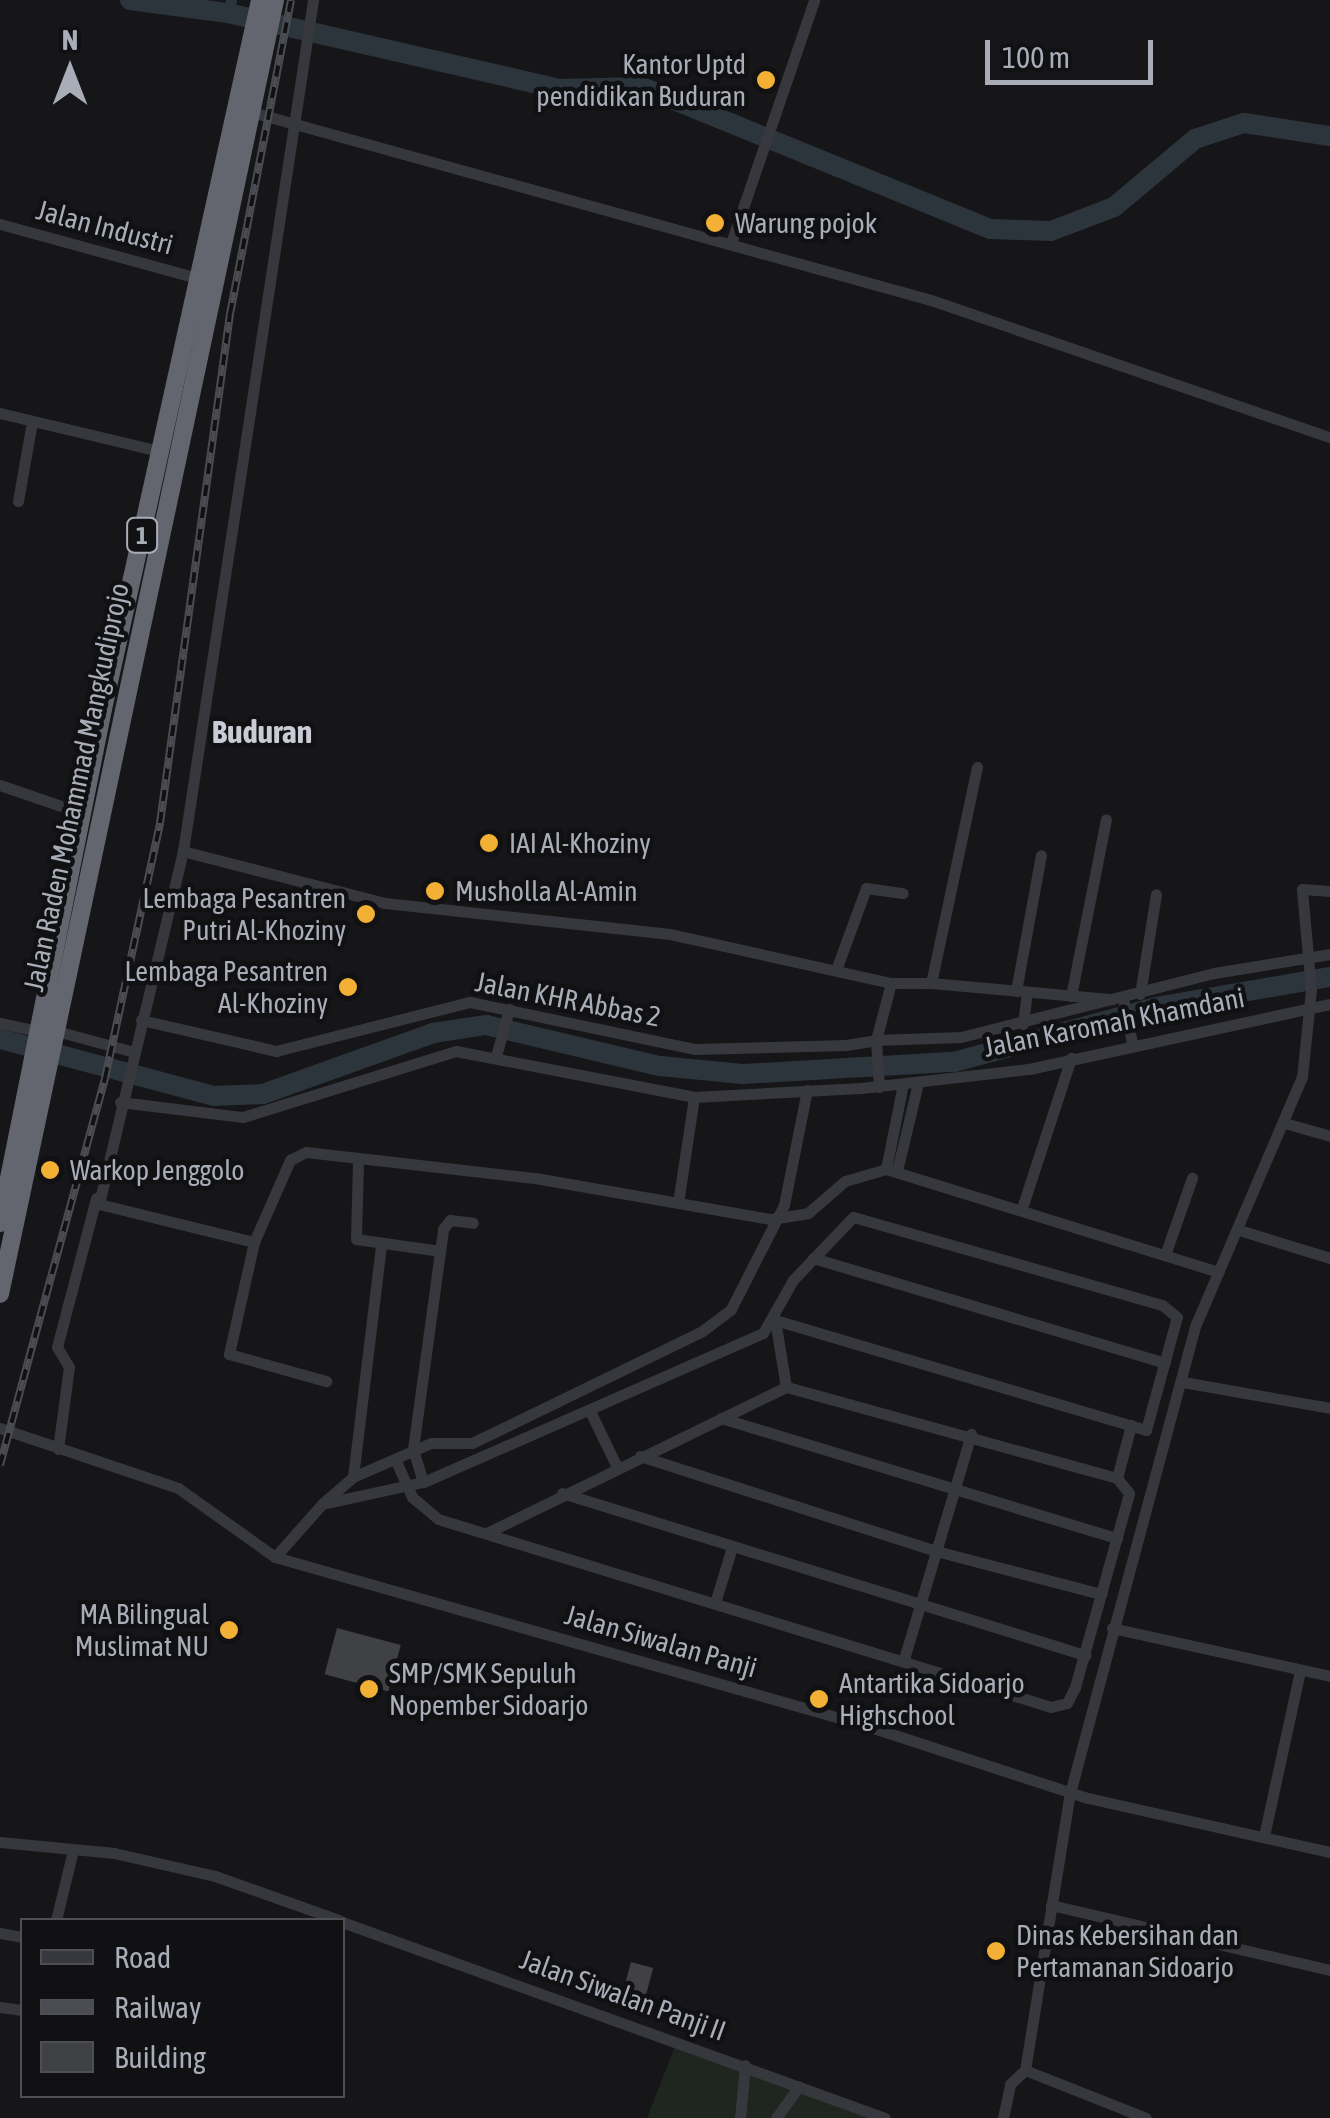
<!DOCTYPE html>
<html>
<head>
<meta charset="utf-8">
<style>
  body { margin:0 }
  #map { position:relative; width:1330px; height:2118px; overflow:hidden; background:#161618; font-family:"Asap Condensed",sans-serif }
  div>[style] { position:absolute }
  .green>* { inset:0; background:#1e261f }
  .canal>* { height:11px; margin:-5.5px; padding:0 5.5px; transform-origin:5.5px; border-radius:5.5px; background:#2c353c }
  .river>* { height:20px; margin:-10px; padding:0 10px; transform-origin:10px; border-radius:10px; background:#2c353c }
  .building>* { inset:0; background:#404145; transform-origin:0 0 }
  .minor>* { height:11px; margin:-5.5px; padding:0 5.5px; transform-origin:5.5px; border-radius:5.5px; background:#37383d }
  .highway>* { height:18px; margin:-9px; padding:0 9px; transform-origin:9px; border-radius:9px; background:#63666e }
  .rail>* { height:8px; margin-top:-4px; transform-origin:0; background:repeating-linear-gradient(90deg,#111113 0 11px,#4a4c52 0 22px); box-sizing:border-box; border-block:2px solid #4a4c52 }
  .dots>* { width:28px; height:28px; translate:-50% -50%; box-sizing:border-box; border:5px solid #111113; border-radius:50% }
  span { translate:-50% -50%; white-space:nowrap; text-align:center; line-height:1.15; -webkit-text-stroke:9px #111113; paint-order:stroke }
  .shield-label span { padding:2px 8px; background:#111113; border:2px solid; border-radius:8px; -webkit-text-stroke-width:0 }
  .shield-label { font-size:25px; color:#a8adb8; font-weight:700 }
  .poi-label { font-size:28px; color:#a8adb8 }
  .right { translate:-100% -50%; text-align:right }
  .left { translate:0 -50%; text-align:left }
  .street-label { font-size:28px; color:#a8adb8 }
  .quarter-label { font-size:32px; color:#c9ccd4; font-weight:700 }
  .legend { position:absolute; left:20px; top:1918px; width:325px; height:180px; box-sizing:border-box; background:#111113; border:2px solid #4d4f55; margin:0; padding:12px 18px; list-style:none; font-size:30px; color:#a8adb8 }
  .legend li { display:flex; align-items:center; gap:20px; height:50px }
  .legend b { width:50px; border:2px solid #4d4f55 }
  .north { position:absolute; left:20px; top:20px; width:100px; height:100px; -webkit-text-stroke:8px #111113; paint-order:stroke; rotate:0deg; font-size:28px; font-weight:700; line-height:40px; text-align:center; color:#a8adb8 }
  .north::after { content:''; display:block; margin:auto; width:35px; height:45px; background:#a8adb8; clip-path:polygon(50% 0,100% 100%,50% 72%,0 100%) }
  .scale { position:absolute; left:985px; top:40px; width:168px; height:45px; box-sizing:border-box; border:5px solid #a8adb8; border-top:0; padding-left:12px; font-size:30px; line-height:35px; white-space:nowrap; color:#a8adb8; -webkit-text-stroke:8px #111113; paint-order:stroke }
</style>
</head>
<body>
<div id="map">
  <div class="green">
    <i style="clip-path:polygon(677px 2041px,888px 2118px,647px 2118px)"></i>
  </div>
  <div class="canal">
    <i style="left:228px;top:13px;width:13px;rotate:-77deg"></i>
  </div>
  <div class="river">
    <i style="left:130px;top:0;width:99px;rotate:7.6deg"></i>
    <i style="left:228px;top:13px;width:340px;rotate:12.9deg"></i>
    <i style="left:559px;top:89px;width:83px;rotate:-1.4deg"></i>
    <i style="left:642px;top:87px;width:376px;rotate:22.2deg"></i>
    <i style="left:990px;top:229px;width:61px;rotate:1.9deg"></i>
    <i style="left:1051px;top:231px;width:67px;rotate:-20.9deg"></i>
    <i style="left:1114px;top:207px;width:106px;rotate:-40deg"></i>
    <i style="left:1195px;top:139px;width:52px;rotate:-18.1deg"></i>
    <i style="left:1244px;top:123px;width:87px;rotate:8.6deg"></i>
    <i style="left:0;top:1039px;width:221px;rotate:14.9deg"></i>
    <i style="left:214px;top:1096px;width:49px;rotate:-2.3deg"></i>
    <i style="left:263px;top:1094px;width:181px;rotate:-19.7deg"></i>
    <i style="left:433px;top:1033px;width:54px;rotate:-8.6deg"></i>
    <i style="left:486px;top:1025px;width:179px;rotate:13.3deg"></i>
    <i style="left:660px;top:1066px;width:83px;rotate:5.5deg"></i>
    <i style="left:743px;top:1074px;width:211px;rotate:-3.3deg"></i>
    <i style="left:954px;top:1062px;width:209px;rotate:-15.2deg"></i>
    <i style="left:1156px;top:1007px;width:177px;rotate:-9.8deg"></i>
  </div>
  <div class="building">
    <i style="left:337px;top:1628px;width:66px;height:48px;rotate:15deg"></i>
    <i style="left:631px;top:1962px;width:23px;height:43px;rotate:15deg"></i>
  </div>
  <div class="minor">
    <i style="left:248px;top:111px;width:709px;rotate:15.47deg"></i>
    <i style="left:931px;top:300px;width:422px;rotate:19deg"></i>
    <i style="left:0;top:224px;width:204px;rotate:15.3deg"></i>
    <i style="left:731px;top:243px;width:257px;rotate:-71.1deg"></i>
    <i style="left:0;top:413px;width:163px;rotate:13.4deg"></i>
    <i style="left:18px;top:501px;width:80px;rotate:-80deg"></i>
    <i style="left:977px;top:767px;width:221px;rotate:102deg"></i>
    <i style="left:931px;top:983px;width:40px;rotate:180deg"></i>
    <i style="left:891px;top:983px;width:226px;rotate:-167.5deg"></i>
    <i style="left:670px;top:934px;width:287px;rotate:-173.8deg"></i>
    <i style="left:385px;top:903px;width:209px;rotate:-165.6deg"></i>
    <i style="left:183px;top:851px;width:363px;rotate:103.4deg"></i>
    <i style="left:99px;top:1204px;width:160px;rotate:13.8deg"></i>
    <i style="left:254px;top:1242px;width:90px;rotate:-66.3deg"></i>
    <i style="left:290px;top:1160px;width:18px;rotate:-27deg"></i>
    <i style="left:306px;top:1152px;width:230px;rotate:6.5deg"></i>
    <i style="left:535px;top:1178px;width:240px;rotate:9.9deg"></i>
    <i style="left:771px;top:1219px;width:37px;rotate:-9deg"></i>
    <i style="left:808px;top:1213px;width:49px;rotate:-40.9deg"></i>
    <i style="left:845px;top:1181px;width:43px;rotate:-16.3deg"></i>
    <i style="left:886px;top:1169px;width:348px;rotate:17.2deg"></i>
    <i style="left:0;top:785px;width:89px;rotate:19deg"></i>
    <i style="left:183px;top:851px;width:861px;rotate:-81.31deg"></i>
    <i style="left:836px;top:970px;width:87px;rotate:-69.9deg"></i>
    <i style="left:866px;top:888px;width:37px;rotate:8deg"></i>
    <i style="left:931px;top:983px;width:182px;rotate:5.1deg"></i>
    <i style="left:1016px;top:991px;width:138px;rotate:-79.6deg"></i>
    <i style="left:1140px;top:994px;width:101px;rotate:-80.9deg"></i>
    <i style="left:1071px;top:996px;width:180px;rotate:-78.8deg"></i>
    <i style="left:1123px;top:998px;width:46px;rotate:78.7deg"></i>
    <i style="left:141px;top:1020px;width:139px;rotate:12.9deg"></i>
    <i style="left:276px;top:1051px;width:200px;rotate:-14.2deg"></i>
    <i style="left:470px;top:1002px;width:230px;rotate:11.8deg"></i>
    <i style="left:695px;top:1049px;width:151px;rotate:-1.5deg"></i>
    <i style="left:846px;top:1045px;width:30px;rotate:-9deg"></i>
    <i style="left:876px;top:1040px;width:59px;rotate:-75.3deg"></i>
    <i style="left:0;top:1023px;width:40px;rotate:12deg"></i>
    <i style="left:1023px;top:1024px;width:32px;rotate:-83deg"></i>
    <i style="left:53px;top:1030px;width:84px;rotate:15.2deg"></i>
    <i style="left:496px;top:1056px;width:49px;rotate:-74.5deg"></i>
    <i style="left:879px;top:1087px;width:47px;rotate:-93.7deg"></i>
    <i style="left:876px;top:1040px;width:85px;rotate:-2deg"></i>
    <i style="left:961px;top:1037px;width:261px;rotate:-14.2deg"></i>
    <i style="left:1214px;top:973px;width:118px;rotate:-9.3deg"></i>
    <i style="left:120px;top:1102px;width:124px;rotate:7deg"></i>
    <i style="left:243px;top:1117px;width:223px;rotate:-17.2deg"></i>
    <i style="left:456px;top:1051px;width:242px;rotate:10.9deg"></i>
    <i style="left:694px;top:1097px;width:167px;rotate:-3.1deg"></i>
    <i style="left:861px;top:1088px;width:169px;rotate:-6.5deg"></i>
    <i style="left:1029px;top:1069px;width:308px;rotate:-12.2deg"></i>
    <i style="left:1288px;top:1124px;width:44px;rotate:15.9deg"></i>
    <i style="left:358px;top:1162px;width:77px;rotate:91.5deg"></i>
    <i style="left:356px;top:1239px;width:85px;rotate:8.1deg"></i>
    <i style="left:886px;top:1169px;width:87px;rotate:-78.7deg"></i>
    <i style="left:897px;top:1171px;width:90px;rotate:-76.6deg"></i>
    <i style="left:678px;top:1203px;width:107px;rotate:-81.4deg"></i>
    <i style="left:1022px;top:1208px;width:158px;rotate:-71.9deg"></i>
    <i style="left:1239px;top:1230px;width:95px;rotate:17.1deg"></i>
    <i style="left:254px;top:1242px;width:115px;rotate:102.6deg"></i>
    <i style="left:229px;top:1354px;width:101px;rotate:15.6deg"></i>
    <i style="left:1165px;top:1255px;width:82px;rotate:-70.7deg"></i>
    <i style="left:813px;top:1258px;width:367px;rotate:16.6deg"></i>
    <i style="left:1183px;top:1382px;width:149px;rotate:10deg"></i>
    <i style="left:786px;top:1387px;width:68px;rotate:-99.3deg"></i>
    <i style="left:775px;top:1320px;width:387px;rotate:16.5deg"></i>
    <i style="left:1146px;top:1430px;width:117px;rotate:-74.7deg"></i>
    <i style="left:1177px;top:1317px;width:19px;rotate:-141deg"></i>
    <i style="left:1162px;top:1305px;width:321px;rotate:-164.1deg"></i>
    <i style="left:853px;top:1217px;width:87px;rotate:133.6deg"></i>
    <i style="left:793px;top:1280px;width:61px;rotate:119.5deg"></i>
    <i style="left:763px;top:1333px;width:371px;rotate:156.3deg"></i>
    <i style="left:423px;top:1482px;width:103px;rotate:167.7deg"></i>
    <i style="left:322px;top:1504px;width:41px;rotate:-41.1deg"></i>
    <i style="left:353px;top:1477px;width:85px;rotate:-23.6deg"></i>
    <i style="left:431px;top:1443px;width:41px"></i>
    <i style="left:472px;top:1443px;width:254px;rotate:-25.9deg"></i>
    <i style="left:701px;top:1332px;width:38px;rotate:-37deg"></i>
    <i style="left:731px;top:1309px;width:117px;rotate:-63deg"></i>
    <i style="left:784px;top:1205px;width:117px;rotate:-78.7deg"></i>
    <i style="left:590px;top:1411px;width:62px;rotate:64.3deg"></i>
    <i style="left:721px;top:1418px;width:414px;rotate:16.9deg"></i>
    <i style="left:0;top:1428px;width:188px;rotate:18.6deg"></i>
    <i style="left:178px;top:1488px;width:119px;rotate:35.4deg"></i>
    <i style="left:275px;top:1557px;width:609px;rotate:15.91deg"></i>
    <i style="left:861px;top:1724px;width:239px;rotate:18.1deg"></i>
    <i style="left:1088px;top:1798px;width:248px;rotate:12.6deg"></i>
    <i style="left:58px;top:1449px;width:83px;rotate:-82.4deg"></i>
    <i style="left:69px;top:1367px;width:23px;rotate:-121deg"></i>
    <i style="left:57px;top:1347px;width:154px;rotate:-75.3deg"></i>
    <i style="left:640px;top:1456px;width:311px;rotate:17.8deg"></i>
    <i style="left:936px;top:1551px;width:171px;rotate:14.6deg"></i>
    <i style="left:395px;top:1459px;width:42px;rotate:65.9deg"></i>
    <i style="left:412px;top:1497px;width:34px;rotate:40deg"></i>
    <i style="left:438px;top:1519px;width:641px;rotate:17.05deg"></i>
    <i style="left:1051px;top:1707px;width:16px;rotate:-14deg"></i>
    <i style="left:1067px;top:1703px;width:18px;rotate:-63deg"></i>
    <i style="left:1075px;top:1687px;width:201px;rotate:-74.4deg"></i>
    <i style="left:1129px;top:1493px;width:19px;rotate:-129deg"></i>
    <i style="left:1117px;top:1478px;width:343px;rotate:-164.6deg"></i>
    <i style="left:786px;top:1387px;width:334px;rotate:154deg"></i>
    <i style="left:353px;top:1477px;width:234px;rotate:-83.1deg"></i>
    <i style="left:1117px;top:1478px;width:55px;rotate:-75.2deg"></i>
    <i style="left:423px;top:1482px;width:34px;rotate:-107deg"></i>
    <i style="left:413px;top:1449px;width:222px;rotate:-82.2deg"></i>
    <i style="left:443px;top:1229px;width:11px;rotate:-52deg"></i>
    <i style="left:450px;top:1220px;width:23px;rotate:7deg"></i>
    <i style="left:562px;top:1493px;width:548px;rotate:17.21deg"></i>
    <i style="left:275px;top:1557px;width:71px;rotate:-48.4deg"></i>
    <i style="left:715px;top:1603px;width:59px;rotate:-73.1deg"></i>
    <i style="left:1112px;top:1628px;width:223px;rotate:12.4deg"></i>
    <i style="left:904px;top:1659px;width:235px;rotate:-73.4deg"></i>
    <i style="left:1264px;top:1836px;width:169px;rotate:-77.7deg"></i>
    <i style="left:0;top:1842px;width:115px;rotate:5.5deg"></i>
    <i style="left:114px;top:1853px;width:104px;rotate:12.8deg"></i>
    <i style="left:215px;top:1876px;width:132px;rotate:19.5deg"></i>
    <i style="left:1051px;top:1905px;width:286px;rotate:13.1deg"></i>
    <i style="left:56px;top:1920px;width:72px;rotate:-76.3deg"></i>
    <i style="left:342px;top:1922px;width:577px;rotate:19.85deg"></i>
    <i style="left:0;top:1933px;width:22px;rotate:10deg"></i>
    <i style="left:0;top:2007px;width:22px;rotate:8deg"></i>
    <i style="left:1025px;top:2070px;width:281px;rotate:-80.8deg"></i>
    <i style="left:1070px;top:1793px;width:486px;rotate:-75deg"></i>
    <i style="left:1196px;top:1324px;width:269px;rotate:-66.8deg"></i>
    <i style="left:1302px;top:1077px;width:87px;rotate:-84.1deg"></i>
    <i style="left:1311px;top:990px;width:101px;rotate:-95.1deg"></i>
    <i style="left:1302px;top:889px;width:28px;rotate:4deg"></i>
    <i style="left:1025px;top:2070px;width:130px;rotate:21.6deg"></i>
    <i style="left:740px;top:2118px;width:53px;rotate:-84.6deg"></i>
    <i style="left:776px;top:2118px;width:39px;rotate:-54deg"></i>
    <i style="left:1003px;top:2118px;width:35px;rotate:-78deg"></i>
    <i style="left:1010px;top:2084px;width:21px;rotate:-43deg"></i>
  </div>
  <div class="highway">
    <i style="left:0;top:1223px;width:524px;rotate:-78.67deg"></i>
    <i style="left:103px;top:709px;width:726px;rotate:-77.51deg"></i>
    <i style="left:0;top:1294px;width:1323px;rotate:-78deg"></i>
  </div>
  <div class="rail">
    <i style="left:0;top:1465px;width:401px;rotate:-74.8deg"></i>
    <i style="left:105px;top:1078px;width:261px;rotate:-77.8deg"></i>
    <i style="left:160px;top:823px;width:514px;rotate:-82.17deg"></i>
    <i style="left:230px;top:314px;width:320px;rotate:-79deg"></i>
  </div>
  <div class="dots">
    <i style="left:766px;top:80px;background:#f2b134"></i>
    <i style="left:715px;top:223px;background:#f2b134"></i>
    <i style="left:489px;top:843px;background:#f2b134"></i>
    <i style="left:435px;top:891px;background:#f2b134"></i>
    <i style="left:366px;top:914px;background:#f2b134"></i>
    <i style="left:348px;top:987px;background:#f2b134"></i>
    <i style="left:50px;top:1170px;background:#f2b134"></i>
    <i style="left:229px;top:1630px;background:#f2b134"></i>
    <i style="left:369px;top:1689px;background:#f2b134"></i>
    <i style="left:819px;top:1699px;background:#f2b134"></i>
    <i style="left:996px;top:1951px;background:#f2b134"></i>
  </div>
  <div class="shield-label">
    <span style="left:142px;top:535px">1</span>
  </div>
  <div class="poi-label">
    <span class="right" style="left:746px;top:80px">Kantor Uptd<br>pendidikan Buduran</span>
    <span class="left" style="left:735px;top:223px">Warung pojok</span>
    <span class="left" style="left:509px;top:843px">IAI Al-Khoziny</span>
    <span class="left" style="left:455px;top:891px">Musholla Al-Amin</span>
    <span class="right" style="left:346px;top:914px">Lembaga Pesantren<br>Putri Al-Khoziny</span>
    <span class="right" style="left:328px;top:987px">Lembaga Pesantren<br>Al-Khoziny</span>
    <span class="left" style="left:70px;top:1170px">Warkop Jenggolo</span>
    <span class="right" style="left:209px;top:1630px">MA Bilingual<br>Muslimat NU</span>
    <span class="left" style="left:389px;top:1689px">SMP/SMK Sepuluh<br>Nopember Sidoarjo</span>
    <span class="left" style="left:839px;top:1699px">Antartika Sidoarjo<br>Highschool</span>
    <span class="left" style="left:1016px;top:1951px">Dinas Kebersihan dan<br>Pertamanan Sidoarjo</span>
  </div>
  <div class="street-label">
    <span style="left:105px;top:227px;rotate:15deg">Jalan Industri</span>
    <span style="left:76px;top:787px;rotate:-78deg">Jalan Raden Mohammad Mangkudiprojo</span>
    <span style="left:568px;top:999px;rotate:11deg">Jalan KHR Abbas 2</span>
    <span style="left:1114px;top:1022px;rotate:-11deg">Jalan Karomah Khamdani</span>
    <span style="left:661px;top:1641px;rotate:16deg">Jalan Siwalan Panji</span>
    <span style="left:623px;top:1995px;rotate:20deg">Jalan Siwalan Panji II</span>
  </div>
  <div class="quarter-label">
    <span style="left:262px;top:732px">Buduran</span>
  </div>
  <ul class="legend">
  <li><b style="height:12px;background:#37383d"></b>Road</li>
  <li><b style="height:12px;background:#4a4c52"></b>Railway</li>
  <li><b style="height:28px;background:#404145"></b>Building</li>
  </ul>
  <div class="north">N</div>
  <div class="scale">100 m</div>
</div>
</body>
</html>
